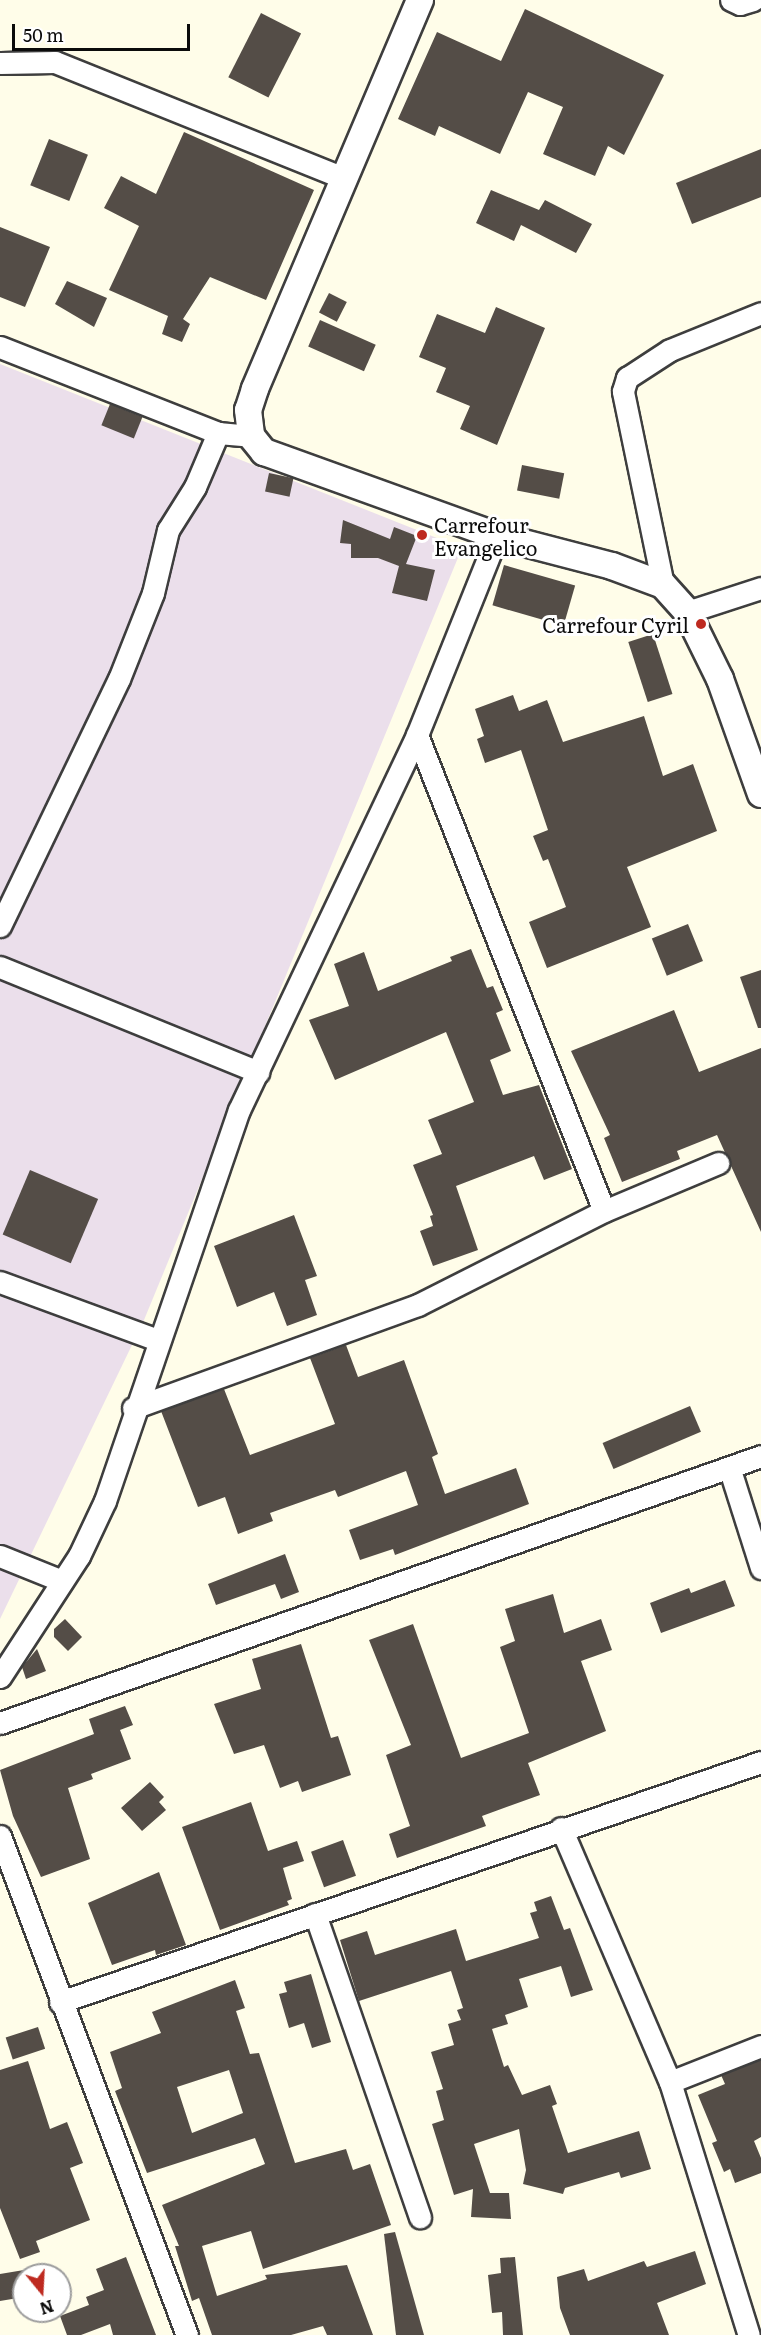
<!DOCTYPE html>
<html>
<head>
<meta charset="utf-8">
<style>
  body { margin:0 }
  #map { position:relative; width:761px; height:2335px; overflow:hidden; background:#fffde9; font-family:Literata,serif }
  div>[style] { position:absolute }
  .industrial>* { inset:0; background:#ebdfeb }
  .building>* { inset:0; background:#544d47; transform-origin:0 0 }
  .roads { filter:drop-shadow(2px 0 #3e3e3e) drop-shadow(-2px 0 #3e3e3e) drop-shadow(0 2px #3e3e3e) drop-shadow(0 -2px #3e3e3e) }
  .minor>* { height:21px; margin:-10.5px; padding:0 10.5px; transform-origin:10.5px; border-radius:10.5px; background:#fff }
  .tertiary>* { height:26px; margin:-13px; padding:0 13px; transform-origin:13px; border-radius:13px; background:#fff }
  .dots>* { width:16px; height:16px; translate:-50% -50%; box-sizing:border-box; border:3px solid #fff; border-radius:50% }
  span { translate:-50% -50%; white-space:nowrap; text-align:center; line-height:1.15; -webkit-text-stroke:6px #fff; paint-order:stroke }
  .poi-label { font-size:20px; color:#0b0b0b }
  .left { translate:0 -50%; text-align:left }
  .right { translate:-100% -50%; text-align:right }
  .north { position:absolute; left:12px; top:2263px; width:60px; height:60px; box-sizing:border-box; background:#fff; border:2px solid #9d9d9d; border-radius:50%; rotate:162deg; font-size:16px; font-weight:700; line-height:24px; text-align:center; color:#0b0b0b }
  .north::after { content:''; display:block; margin:auto; width:21px; height:27px; background:#be2a20; clip-path:polygon(50% 0,100% 100%,50% 72%,0 100%) }
  .scale { position:absolute; left:12px; top:24px; width:178px; height:27px; box-sizing:border-box; border:3px solid #0b0b0b; border-top:0; padding-left:8px; font-size:18px; line-height:21px; white-space:nowrap; color:#0b0b0b; -webkit-text-stroke:4px #fff; paint-order:stroke }
</style>
</head>
<body>
<div id="map">
  <div class="industrial">
    <i style="clip-path:polygon(0 364px,462px 548px,144px 1320px,0 1619px)"></i>
  </div>
  <div class="building">
    <i style="clip-path:polygon(525px 9px,664px 75px,624px 155px,608px 146px,595px 176px,543px 154px,563px 107px,528px 92px,500px 154px,439px 126px,435px 136px,398px 119px,437px 32px,501px 61px)"></i>
    <i style="left:261px;top:13px;width:45px;height:72px;rotate:27deg"></i>
    <i style="clip-path:polygon(184px 132px,314px 190px,266px 300px,210px 277px,183px 319px,190px 324px,182px 342px,162px 334px,168px 316px,109px 290px,139px 226px,104px 208px,121px 176px,156px 194px)"></i>
    <i style="left:49px;top:139px;width:42px;height:50px;rotate:22deg"></i>
    <i style="clip-path:polygon(761px 149px,761px 197px,692px 224px,676px 183px)"></i>
    <i style="clip-path:polygon(491px 190px,539px 210px,545px 200px,592px 224px,576px 253px,521px 225px,514px 241px,476px 223px)"></i>
    <i style="clip-path:polygon(0 227px,50px 247px,25px 307px,0 297px)"></i>
    <i style="clip-path:polygon(67px 281px,107px 298px,94px 327px,55px 304px)"></i>
    <i style="left:329px;top:293px;width:20px;height:22px;rotate:27deg"></i>
    <i style="clip-path:polygon(496px 307px,545px 328px,497px 445px,460px 429px,470px 406px,436px 392px,446px 368px,419px 357px,437px 314px,485px 333px)"></i>
    <i style="left:320px;top:320px;width:61px;height:29px;rotate:24deg"></i>
    <i style="left:110px;top:404px;width:35px;height:23px;rotate:22deg"></i>
    <i style="left:522px;top:465px;width:43px;height:26px;rotate:11deg"></i>
    <i style="left:269px;top:473px;width:25px;height:19px;rotate:12deg"></i>
    <i style="clip-path:polygon(343px 520px,390px 539px,394px 527px,417px 536px,406px 564px,435px 570px,427px 601px,392px 593px,399px 566px,378px 558px,351px 558px,351px 544px,340px 543px)"></i>
    <i style="left:504px;top:565px;width:74px;height:42px;rotate:16deg"></i>
    <i style="left:653px;top:634px;width:63px;height:26px;rotate:72deg"></i>
    <i style="clip-path:polygon(513px 695px,519px 711px,547px 700px,563px 742px,644px 716px,663px 776px,693px 764px,717px 831px,627px 867px,651px 927px,547px 968px,529px 922px,566px 907px,548px 859px,543px 861px,533px 836px,548px 830px,521px 750px,485px 763px,477px 739px,484px 736px,475px 709px)"></i>
    <i style="left:688px;top:924px;width:40px;height:39px;rotate:68deg"></i>
    <i style="clip-path:polygon(471px 949px,487px 988px,493px 986px,503px 1010px,496px 1013px,511px 1051px,490px 1060px,503px 1095px,539px 1085px,572px 1169px,544px 1180px,534px 1156px,456px 1186px,478px 1250px,433px 1266px,420px 1231px,433px 1226px,430px 1216px,433px 1215px,413px 1165px,442px 1154px,428px 1120px,474px 1102px,446px 1032px,335px 1080px,309px 1020px,349px 1006px,334px 964px,364px 952px,378px 991px,452px 961px,450px 957px)"></i>
    <i style="clip-path:polygon(761px 970px,761px 1028px,758px 1028px,740px 977px)"></i>
    <i style="clip-path:polygon(674px 1010px,699px 1072px,761px 1048px,761px 1232px,717px 1135px,677px 1151px,680px 1159px,622px 1182px,604px 1138px,610px 1135px,571px 1051px)"></i>
    <i style="left:30px;top:1170px;width:74px;height:70px;rotate:23deg"></i>
    <i style="clip-path:polygon(294px 1215px,317px 1276px,305px 1280px,317px 1315px,287px 1326px,274px 1292px,237px 1307px,214px 1246px)"></i>
    <i style="clip-path:polygon(346px 1345px,358px 1377px,404px 1360px,438px 1454px,432px 1457px,445px 1494px,516px 1468px,529px 1504px,395px 1555px,393px 1549px,360px 1560px,349px 1530px,418px 1505px,406px 1471px,338px 1497px,335px 1490px,270px 1513px,273px 1521px,238px 1534px,225px 1497px,198px 1507px,161px 1411px,224px 1389px,250px 1455px,335px 1424px,310px 1358px)"></i>
    <i style="left:690px;top:1406px;width:28px;height:95px;rotate:67deg"></i>
    <i style="clip-path:polygon(285px 1554px,299px 1592px,281px 1599px,275px 1584px,216px 1605px,208px 1584px)"></i>
    <i style="clip-path:polygon(725px 1580px,735px 1606px,661px 1633px,650px 1603px,689px 1588px,691px 1593px)"></i>
    <i style="clip-path:polygon(553px 1594px,564px 1633px,601px 1619px,612px 1650px,581px 1661px,606px 1731px,528px 1763px,540px 1795px,482px 1816px,486px 1826px,397px 1858px,389px 1834px,410px 1826px,386px 1755px,411px 1745px,369px 1640px,413px 1624px,461px 1758px,529px 1733px,500px 1647px,515px 1641px,505px 1609px)"></i>
    <i style="clip-path:polygon(65px 1619px,82px 1637px,68px 1651px,54px 1637px,54px 1629px)"></i>
    <i style="clip-path:polygon(301px 1644px,331px 1738px,338px 1736px,351px 1775px,302px 1792px,298px 1781px,280px 1788px,264px 1745px,234px 1754px,214px 1704px,261px 1689px,252px 1659px)"></i>
    <i style="clip-path:polygon(37px 1649px,46px 1671px,26px 1679px,22px 1667px)"></i>
    <i style="clip-path:polygon(125px 1706px,133px 1725px,120px 1730px,131px 1759px,91px 1774px,93px 1779px,68px 1788px,90px 1859px,41px 1877px,13px 1816px,0 1770px,94px 1734px,89px 1719px)"></i>
    <i style="clip-path:polygon(150px 1782px,164px 1797px,159px 1802px,166px 1810px,142px 1831px,121px 1808px)"></i>
    <i style="clip-path:polygon(251px 1802px,268px 1851px,297px 1841px,304px 1861px,283px 1868px,292px 1899px,287px 1901px,289px 1905px,220px 1930px,182px 1827px)"></i>
    <i style="left:343px;top:1840px;width:38px;height:34px;rotate:70deg"></i>
    <i style="clip-path:polygon(159px 1872px,186px 1945px,156px 1955px,155px 1950px,112px 1965px,88px 1903px)"></i>
    <i style="clip-path:polygon(551px 1896px,564px 1930px,570px 1928px,593px 1990px,571px 1997px,561px 1966px,519px 1979px,528px 2007px,505px 2015px,508px 2024px,492px 2029px,504px 2067px,508px 2065px,522px 2095px,550px 2085px,557px 2104px,552px 2106px,568px 2153px,639px 2131px,651px 2169px,621px 2178px,619px 2172px,565px 2188px,563px 2194px,523px 2184px,526px 2170px,519px 2129px,474px 2144px,490px 2193px,509px 2193px,511px 2219px,471px 2217px,473px 2189px,454px 2195px,432px 2124px,444px 2120px,436px 2091px,443px 2089px,431px 2052px,454px 2045px,448px 2024px,461px 2020px,457px 2010px,463px 2008px,451px 1971px,359px 2001px,340px 1940px,367px 1931px,375px 1955px,456px 1929px,466px 1961px,539px 1938px,530px 1913px,537px 1911px,534px 1902px)"></i>
    <i style="clip-path:polygon(311px 1974px,331px 2042px,312px 2048px,304px 2023px,289px 2028px,279px 1994px,287px 1992px,284px 1982px)"></i>
    <i style="clip-path:polygon(evenodd,235px 1980px,245px 2008px,236px 2011px,250px 2054px,259px 2053px,295px 2163px,346px 2149px,353px 2170px,370px 2164px,391px 2225px,263px 2269px,251px 2231px,202px 2246px,217px 2296px,267px 2279px,265px 2275px,347px 2265px,373px 2335px,327px 2335px,323px 2326px,291px 2335px,212px 2335px,199px 2298px,192px 2301px,175px 2246px,179px 2246px,162px 2205px,265px 2164px,255px 2138px,147px 2173px,115px 2091px,122px 2088px,110px 2052px,161px 2033px,152px 2012px,235px 1980px,229px 2070px,243px 2113px,192px 2133px,177px 2087px,229px 2070px)"></i>
    <i style="left:38px;top:2027px;width:23px;height:34px;rotate:72deg"></i>
    <i style="clip-path:polygon(761px 2060px,761px 2137px,754px 2141px,761px 2158px,761px 2173px,735px 2183px,730px 2169px,724px 2172px,712px 2143px,717px 2141px,698px 2095px,725px 2084px,721px 2075px)"></i>
    <i style="clip-path:polygon(28px 2061px,50px 2129px,67px 2122px,83px 2163px,70px 2168px,90px 2220px,36px 2241px,40px 2252px,20px 2259px,0 2208px,0 2070px)"></i>
    <i style="clip-path:polygon(395px 2232px,424px 2335px,396px 2335px,384px 2234px)"></i>
    <i style="clip-path:polygon(695px 2251px,706px 2284px,657px 2303px,669px 2335px,570px 2335px,560px 2308px,557px 2277px,584px 2269px,588px 2281px,644px 2261px,647px 2267px)"></i>
    <i style="clip-path:polygon(126px 2257px,156px 2335px,113px 2335px,110px 2324px,81px 2335px,67px 2335px,60px 2316px,89px 2305px,86px 2297px,104px 2290px,96px 2269px)"></i>
    <i style="clip-path:polygon(515px 2257px,523px 2335px,503px 2335px,502px 2312px,492px 2313px,488px 2275px,501px 2273px,500px 2258px)"></i>
    <i style="clip-path:polygon(24px 2270px,24px 2297px,0 2301px,0 2274px)"></i>
  </div>
  <div class="roads">
    <div class="minor">
      <i style="left:731px;top:0;width:10px;rotate:24deg"></i>
      <i style="left:740px;top:4px;width:14px;rotate:-17deg"></i>
      <i style="left:0;top:63px;width:55px;rotate:-1deg"></i>
      <i style="left:55px;top:62px;width:311px;rotate:21.9deg"></i>
      <i style="left:0;top:347px;width:234px;rotate:21.5deg"></i>
      <i style="left:218px;top:433px;width:33px;rotate:5deg"></i>
      <i style="left:663px;top:585px;width:198px;rotate:-101.7deg"></i>
      <i style="left:623px;top:391px;width:14px;rotate:-73deg"></i>
      <i style="left:627px;top:378px;width:51px;rotate:-33.1deg"></i>
      <i style="left:670px;top:350px;width:98px;rotate:-22.1deg"></i>
      <i style="left:687px;top:612px;width:78px;rotate:-18deg"></i>
      <i style="left:417px;top:735px;width:511px;rotate:68.55deg"></i>
      <i style="left:0;top:926px;width:274px;rotate:-64.3deg"></i>
      <i style="left:119px;top:679px;width:92px;rotate:-68.4deg"></i>
      <i style="left:153px;top:593px;width:65px;rotate:-76.6deg"></i>
      <i style="left:168px;top:530px;width:51px;rotate:-57.9deg"></i>
      <i style="left:195px;top:487px;width:59px;rotate:-66.9deg"></i>
      <i style="left:0;top:967px;width:279px;rotate:22.1deg"></i>
      <i style="left:0;top:1282px;width:168px;rotate:20.2deg"></i>
      <i style="left:133px;top:1408px;width:303px;rotate:-19.9deg"></i>
      <i style="left:418px;top:1305px;width:208px;rotate:-26.8deg"></i>
      <i style="left:604px;top:1211px;width:124px;rotate:-22.8deg"></i>
      <i style="left:730px;top:1470px;width:103px;rotate:72.4deg"></i>
      <i style="left:0;top:1556px;width:67px;rotate:22deg"></i>
      <i style="left:0;top:1677px;width:145px;rotate:-56.9deg"></i>
      <i style="left:79px;top:1556px;width:61px;rotate:-64.7deg"></i>
      <i style="left:105px;top:1501px;width:413px;rotate:-71.1deg"></i>
      <i style="left:239px;top:1110px;width:415px;rotate:-64.6deg"></i>
      <i style="left:417px;top:735px;width:214px;rotate:-68.1deg"></i>
      <i style="left:0;top:1723px;width:806px;rotate:-19.33deg"></i>
      <i style="left:561px;top:1828px;width:276px;rotate:66.8deg"></i>
      <i style="left:670px;top:2082px;width:265px;rotate:72.7deg"></i>
      <i style="left:0;top:1836px;width:533px;rotate:69.46deg"></i>
      <i style="left:315px;top:1914px;width:321px;rotate:70.9deg"></i>
      <i style="left:60px;top:2002px;width:741px;rotate:-18.9deg"></i>
      <i style="left:670px;top:2082px;width:98px;rotate:-21.6deg"></i>
    </div>
    <div class="tertiary">
      <i style="left:420px;top:0;width:423px;rotate:113deg"></i>
      <i style="left:255px;top:389px;width:22px;rotate:108deg"></i>
      <i style="left:248px;top:410px;width:26px;rotate:83deg"></i>
      <i style="left:251px;top:436px;width:21px;rotate:51deg"></i>
      <i style="left:264px;top:452px;width:248px;rotate:19.8deg"></i>
      <i style="left:497px;top:536px;width:119px;rotate:14.6deg"></i>
      <i style="left:612px;top:566px;width:54px;rotate:20.4deg"></i>
      <i style="left:663px;top:585px;width:36px;rotate:48deg"></i>
      <i style="left:687px;top:612px;width:75px;rotate:63.8deg"></i>
      <i style="left:720px;top:679px;width:122px;rotate:70.4deg"></i>
    </div>
  </div>
  <div class="dots">
    <i style="left:422px;top:535px;background:#be2a20"></i>
    <i style="left:701px;top:624px;background:#be2a20"></i>
  </div>
  <div class="poi-label">
    <span class="left" style="left:434px;top:536px">Carrefour<br>Evangelico</span>
    <span class="right" style="left:689px;top:624px">Carrefour Cyril</span>
  </div>
  <div class="north">N</div>
  <div class="scale">50 m</div>
</div>
</body>
</html>
